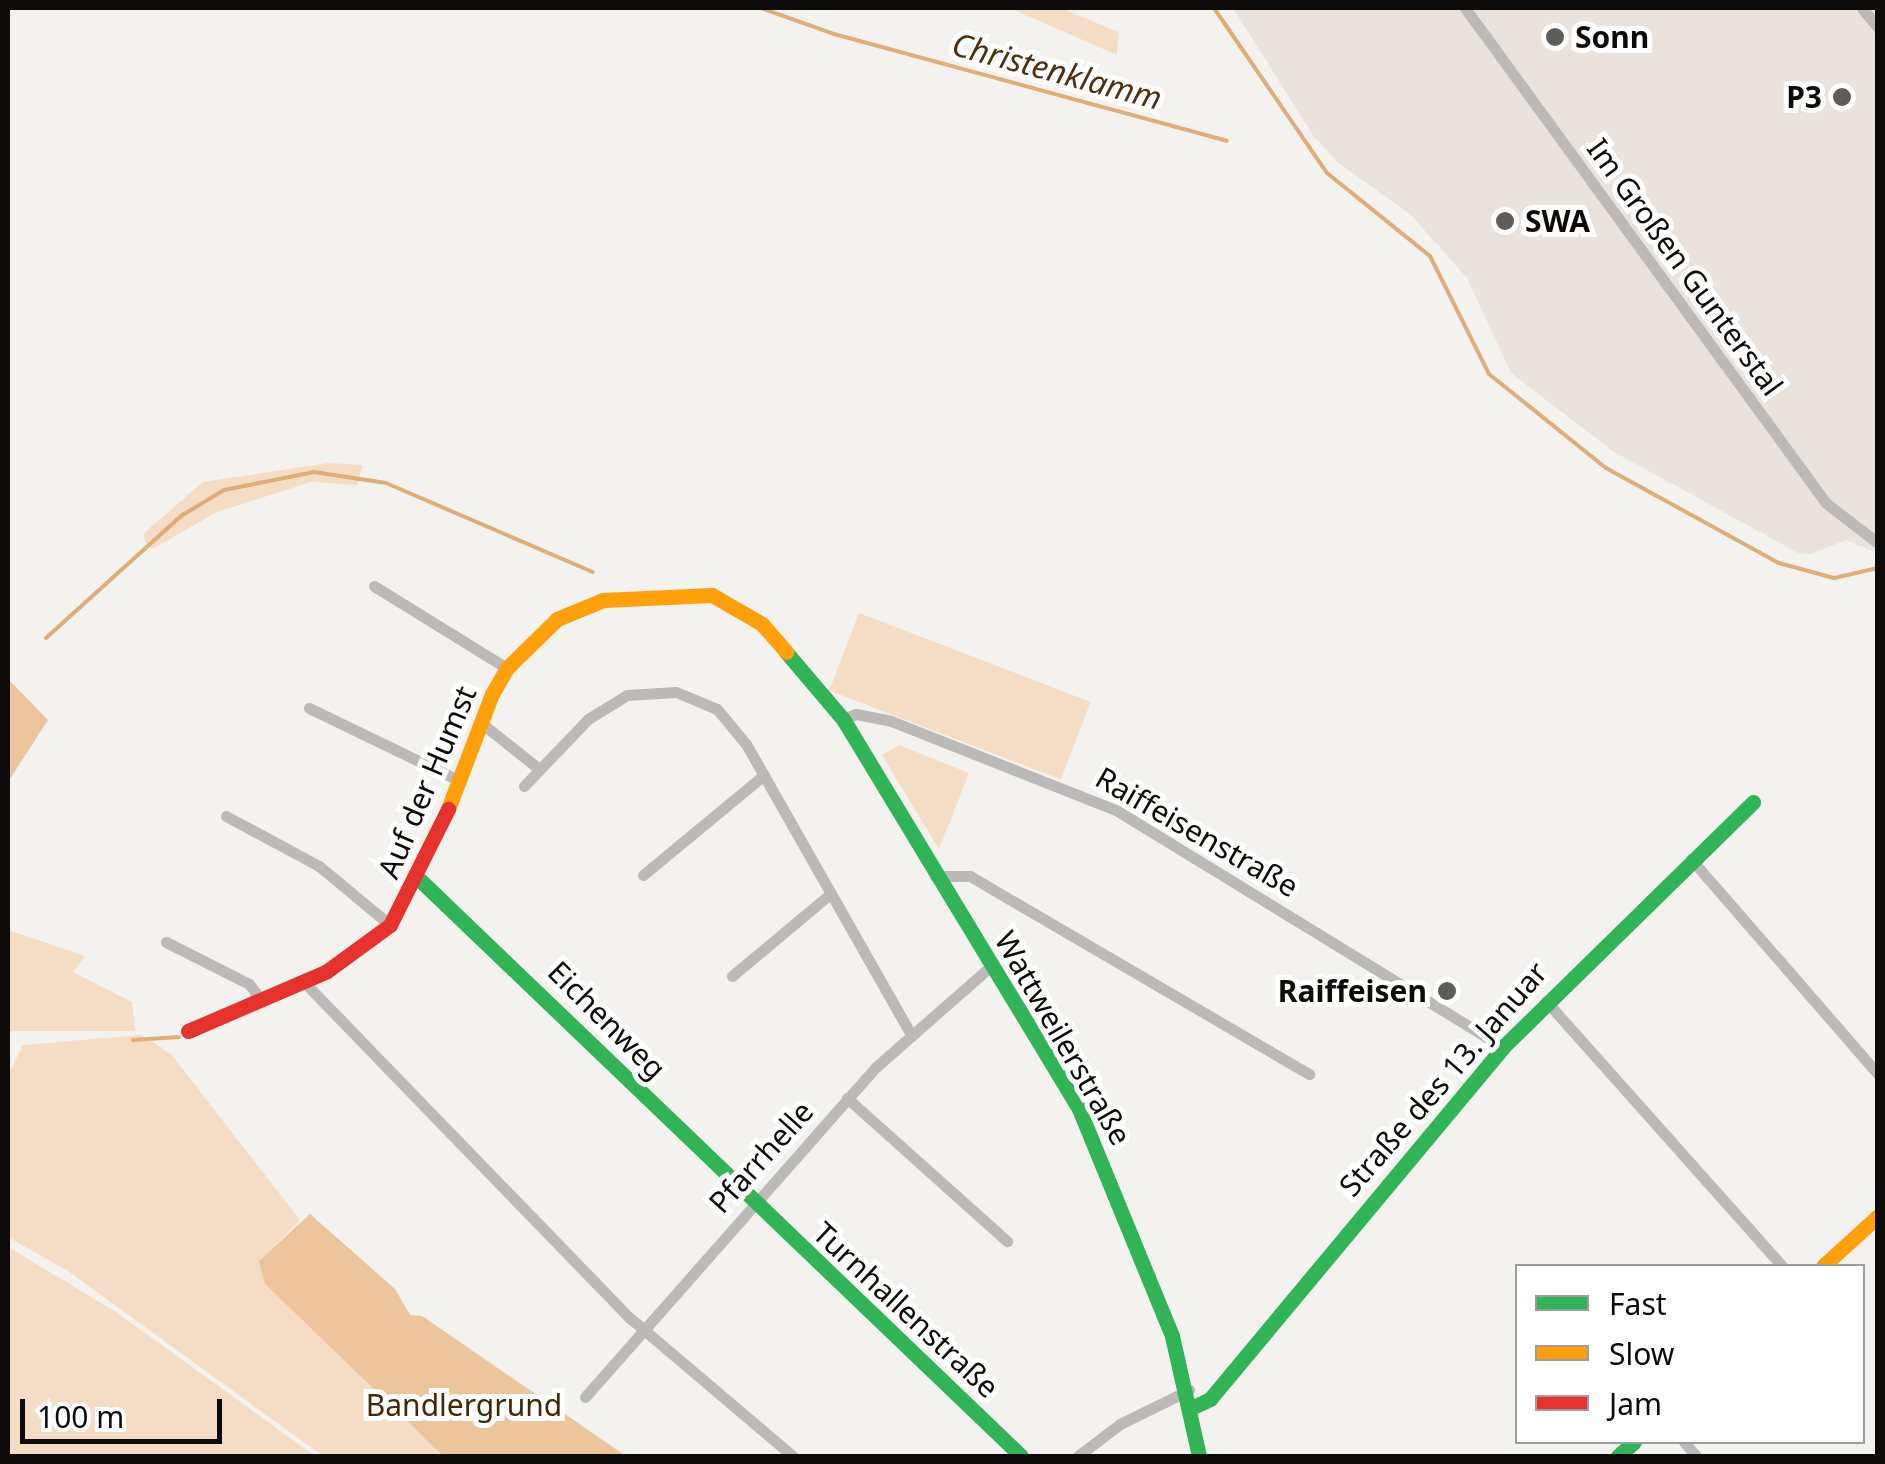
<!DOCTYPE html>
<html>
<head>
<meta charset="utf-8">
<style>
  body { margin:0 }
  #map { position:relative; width:1885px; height:1464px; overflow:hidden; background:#f4f2ef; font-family:"Noto Sans",sans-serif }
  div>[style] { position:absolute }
  .built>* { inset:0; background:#eae3dd }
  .green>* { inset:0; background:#f5dcc4; transform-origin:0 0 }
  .forest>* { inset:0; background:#edc59c }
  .stream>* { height:4px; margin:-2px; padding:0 2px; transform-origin:2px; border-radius:2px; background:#dead78 }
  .street>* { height:11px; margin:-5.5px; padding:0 5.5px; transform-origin:5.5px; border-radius:5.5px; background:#bbbab9 }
  .fast>* { height:15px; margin:-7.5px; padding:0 7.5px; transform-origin:7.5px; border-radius:7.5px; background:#30b455 }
  .slow>* { height:15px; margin:-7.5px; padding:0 7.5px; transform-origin:7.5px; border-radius:7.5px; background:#ff9f0a }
  .jam>* { height:15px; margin:-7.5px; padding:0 7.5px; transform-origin:7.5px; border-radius:7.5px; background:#e5322d }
  .dots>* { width:28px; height:28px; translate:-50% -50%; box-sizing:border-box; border:5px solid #fff; border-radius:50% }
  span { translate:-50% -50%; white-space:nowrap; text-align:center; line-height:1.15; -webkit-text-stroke:10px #fff; paint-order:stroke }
  .poi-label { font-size:30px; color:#0d0b0a; font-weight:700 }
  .left { translate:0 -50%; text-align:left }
  .right { translate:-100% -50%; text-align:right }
  .street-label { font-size:30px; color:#0d0b0a }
  .park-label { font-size:30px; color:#432706 }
  .water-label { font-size:32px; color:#4c3010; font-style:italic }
  .frame { position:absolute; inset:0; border:10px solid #0d0b0a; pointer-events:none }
  .legend { position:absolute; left:1515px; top:1264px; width:350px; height:180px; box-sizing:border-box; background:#fff; border:2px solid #9e9d9d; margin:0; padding:12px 18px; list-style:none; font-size:30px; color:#0d0b0a }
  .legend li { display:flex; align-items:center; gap:20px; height:50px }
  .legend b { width:50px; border:2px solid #9e9d9d }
  .scale { position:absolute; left:20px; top:1399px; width:202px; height:45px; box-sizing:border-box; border:5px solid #0d0b0a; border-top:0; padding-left:12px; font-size:30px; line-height:35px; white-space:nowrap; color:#0d0b0a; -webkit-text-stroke:8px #fff; paint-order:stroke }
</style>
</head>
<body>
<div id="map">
  <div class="built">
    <i style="clip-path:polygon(1233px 8px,1877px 8px,1877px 553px,1846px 540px,1811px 554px,1798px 553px,1614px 452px,1511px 373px,1467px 278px,1411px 215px,1337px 162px,1312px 134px)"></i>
  </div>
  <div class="green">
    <i style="clip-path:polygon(1010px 8px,1061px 8px,1118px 32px,1117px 55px)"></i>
    <i style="clip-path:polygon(328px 463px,363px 465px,357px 485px,311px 482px,217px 512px,152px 549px,145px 542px,144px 533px,203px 482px)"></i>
    <i style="left:859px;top:613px;width:248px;height:83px;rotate:21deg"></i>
    <i style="clip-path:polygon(899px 745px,969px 773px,939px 849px,882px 755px)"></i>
    <i style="clip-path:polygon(8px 930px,85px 956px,73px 972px,132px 1002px,135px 1031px,8px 1031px)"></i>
    <i style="clip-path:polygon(141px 1035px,171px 1054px,300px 1220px,260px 1261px,265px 1284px,443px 1456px,323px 1456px,68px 1271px,8px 1237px,8px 1076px,23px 1045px)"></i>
    <i style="clip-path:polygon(8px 1247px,116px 1312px,315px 1456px,8px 1456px)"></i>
  </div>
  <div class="forest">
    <i style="clip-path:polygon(8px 679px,48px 720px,8px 782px)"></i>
    <i style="clip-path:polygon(310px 1214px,395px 1289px,410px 1315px,422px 1316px,626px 1456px,443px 1456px,265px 1284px,259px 1261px)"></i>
  </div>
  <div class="stream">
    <i style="left:761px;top:8px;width:77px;rotate:19.6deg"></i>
    <i style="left:834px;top:34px;width:407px;rotate:15.2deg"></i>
    <i style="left:1214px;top:8px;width:200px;rotate:55.6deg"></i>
    <i style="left:1327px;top:173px;width:132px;rotate:38.9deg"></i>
    <i style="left:1430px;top:256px;width:132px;rotate:63.4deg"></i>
    <i style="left:1489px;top:374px;width:150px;rotate:38.8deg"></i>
    <i style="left:1606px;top:468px;width:197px;rotate:28.8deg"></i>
    <i style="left:1779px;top:563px;width:57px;rotate:15.3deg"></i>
    <i style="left:1834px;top:578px;width:45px;rotate:-12.8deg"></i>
    <i style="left:46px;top:638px;width:182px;rotate:-42.1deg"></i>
    <i style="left:181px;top:516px;width:50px;rotate:-31.2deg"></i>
    <i style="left:224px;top:490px;width:92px;rotate:-11.3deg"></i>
    <i style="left:314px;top:472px;width:73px;rotate:8.7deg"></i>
    <i style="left:386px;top:483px;width:225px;rotate:23.3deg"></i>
    <i style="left:133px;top:1040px;width:46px;rotate:-3.7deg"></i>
  </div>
  <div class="street">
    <i style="left:1465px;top:8px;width:613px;rotate:53.9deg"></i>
    <i style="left:1826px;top:503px;width:66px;rotate:37.6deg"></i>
    <i style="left:1862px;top:8px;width:26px;rotate:51deg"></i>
    <i style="left:374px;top:586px;width:156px;rotate:31.7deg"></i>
    <i style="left:309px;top:708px;width:165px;rotate:25.8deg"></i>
    <i style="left:843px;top:719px;width:14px;rotate:-21deg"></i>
    <i style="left:856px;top:714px;width:36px;rotate:11deg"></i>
    <i style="left:891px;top:721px;width:242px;rotate:21.6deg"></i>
    <i style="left:1116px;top:810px;width:454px;rotate:31.5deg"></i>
    <i style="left:480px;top:722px;width:75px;rotate:38.5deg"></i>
    <i style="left:524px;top:786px;width:93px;rotate:-46.3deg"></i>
    <i style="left:588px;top:719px;width:46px;rotate:-31.6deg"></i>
    <i style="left:627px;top:695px;width:49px;rotate:-3.5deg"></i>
    <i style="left:676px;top:692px;width:44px;rotate:22.5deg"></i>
    <i style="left:717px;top:709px;width:45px;rotate:50.4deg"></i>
    <i style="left:746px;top:744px;width:334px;rotate:60.4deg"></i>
    <i style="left:226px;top:816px;width:106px;rotate:28.3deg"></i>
    <i style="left:319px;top:866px;width:92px;rotate:39.7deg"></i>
    <i style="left:1691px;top:859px;width:285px;rotate:49deg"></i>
    <i style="left:643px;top:875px;width:157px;rotate:-39.6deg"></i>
    <i style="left:935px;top:876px;width:35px"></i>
    <i style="left:970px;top:876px;width:393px;rotate:30.3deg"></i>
    <i style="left:166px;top:942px;width:93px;rotate:26.8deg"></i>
    <i style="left:249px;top:984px;width:20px;rotate:53deg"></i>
    <i style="left:732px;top:976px;width:128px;rotate:-39.9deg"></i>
    <i style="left:303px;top:981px;width:470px;rotate:45.9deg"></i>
    <i style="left:630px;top:1318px;width:214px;rotate:40.3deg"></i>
    <i style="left:1546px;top:1001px;width:355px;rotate:48.3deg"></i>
    <i style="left:847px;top:1098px;width:215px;rotate:41.8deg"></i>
    <i style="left:585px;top:1397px;width:440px;rotate:-48.6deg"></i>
    <i style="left:876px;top:1067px;width:153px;rotate:-41.3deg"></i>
    <i style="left:1684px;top:1442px;width:18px;rotate:49deg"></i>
    <i style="left:1078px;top:1456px;width:53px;rotate:-37.3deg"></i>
    <i style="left:1120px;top:1424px;width:77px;rotate:-26.2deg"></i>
  </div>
  <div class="fast">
    <i style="left:786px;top:652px;width:88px;rotate:49.6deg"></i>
    <i style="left:843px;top:719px;width:456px;rotate:58.8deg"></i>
    <i style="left:1079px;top:1109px;width:245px;rotate:67.7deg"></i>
    <i style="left:1172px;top:1336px;width:123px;rotate:77.3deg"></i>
    <i style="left:420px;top:880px;width:832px;rotate:43.78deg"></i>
    <i style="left:1193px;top:1407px;width:19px;rotate:-25deg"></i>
    <i style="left:1210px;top:1399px;width:458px;rotate:-50.2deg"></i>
    <i style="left:1503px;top:1047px;width:350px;rotate:-44.4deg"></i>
    <i style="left:1618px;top:1456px;width:21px;rotate:-41deg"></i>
  </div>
  <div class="slow">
    <i style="left:448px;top:809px;width:123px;rotate:-69.1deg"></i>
    <i style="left:492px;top:694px;width:30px;rotate:-60deg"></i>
    <i style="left:507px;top:668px;width:70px;rotate:-44.4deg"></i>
    <i style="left:557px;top:619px;width:50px;rotate:-22.4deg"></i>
    <i style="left:603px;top:600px;width:109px;rotate:-2.6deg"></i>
    <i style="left:712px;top:595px;width:58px;rotate:30.1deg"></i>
    <i style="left:762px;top:624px;width:37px;rotate:49deg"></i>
    <i style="left:1823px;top:1266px;width:74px;rotate:-42.3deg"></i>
  </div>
  <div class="jam">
    <i style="left:188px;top:1031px;width:151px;rotate:-23.3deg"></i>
    <i style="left:327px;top:971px;width:78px;rotate:-36.1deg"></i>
    <i style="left:390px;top:925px;width:130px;rotate:-63.4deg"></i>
  </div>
  <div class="dots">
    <i style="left:1555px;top:37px;background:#5e5c5a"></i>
    <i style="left:1842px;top:97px;background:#5e5c5a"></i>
    <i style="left:1505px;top:221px;background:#5e5c5a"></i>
    <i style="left:1447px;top:991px;background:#5e5c5a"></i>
  </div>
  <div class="poi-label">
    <span class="left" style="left:1575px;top:37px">Sonn</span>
    <span class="right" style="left:1822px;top:97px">P3</span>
    <span class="left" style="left:1525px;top:221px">SWA</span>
    <span class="right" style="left:1427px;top:991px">Raiffeisen</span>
  </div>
  <div class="street-label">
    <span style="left:1685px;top:267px;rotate:54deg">Im Großen Gunterstal</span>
    <span style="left:427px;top:782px;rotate:-67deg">Auf der Humst</span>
    <span style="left:1197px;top:832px;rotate:30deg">Raiffeisenstraße</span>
    <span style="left:607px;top:1020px;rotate:45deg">Eichenweg</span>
    <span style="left:1063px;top:1038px;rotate:60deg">Wattweilerstraße</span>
    <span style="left:1443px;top:1079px;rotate:-49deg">Straße des 13. Januar</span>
    <span style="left:761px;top:1157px;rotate:-48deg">Pfarrhelle</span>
    <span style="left:906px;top:1310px;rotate:43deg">Turnhallenstraße</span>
  </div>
  <div class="park-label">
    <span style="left:464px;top:1405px">Bandlergrund</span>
  </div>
  <div class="water-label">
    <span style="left:1057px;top:71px;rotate:15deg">Christenklamm</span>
  </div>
  <div class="frame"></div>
  <ul class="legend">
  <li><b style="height:12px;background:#30b455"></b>Fast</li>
  <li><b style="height:12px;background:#ff9f0a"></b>Slow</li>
  <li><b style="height:12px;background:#e5322d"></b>Jam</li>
  </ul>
  <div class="scale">100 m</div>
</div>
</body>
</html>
